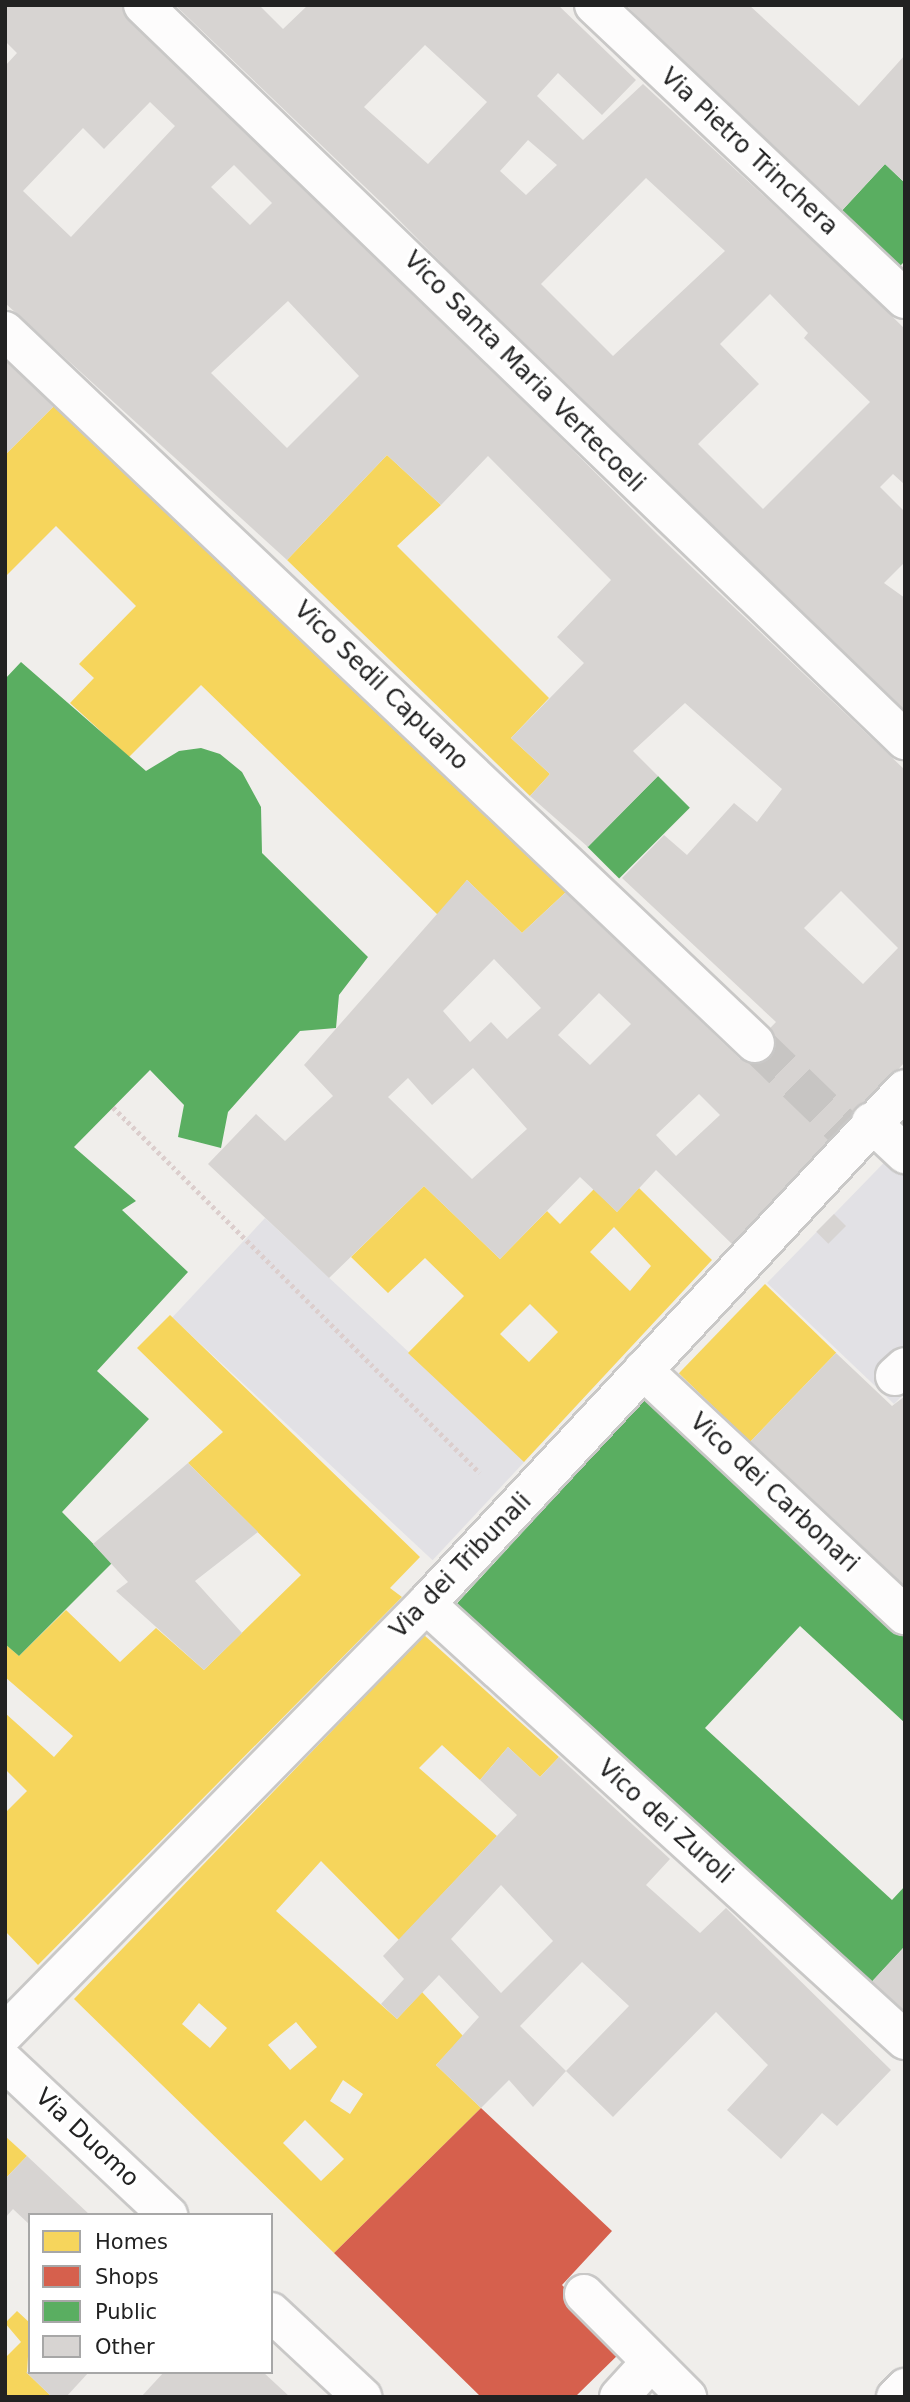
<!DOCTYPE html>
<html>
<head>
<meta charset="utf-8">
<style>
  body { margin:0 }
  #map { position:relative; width:910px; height:2402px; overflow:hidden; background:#f0eeeb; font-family:"DejaVu Sans",sans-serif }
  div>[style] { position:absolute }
  .plaza>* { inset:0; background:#e2e1e5; transform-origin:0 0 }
  .homes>* { inset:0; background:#f6d55c; transform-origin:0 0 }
  .shops>* { inset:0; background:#d6604d }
  .public>* { inset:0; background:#5aae61; transform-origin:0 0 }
  .building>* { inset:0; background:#d7d4d2; transform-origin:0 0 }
  .minor-tunnel>* { height:38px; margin-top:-19px; transform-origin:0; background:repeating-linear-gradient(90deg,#c7c5c3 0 38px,transparent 0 57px) }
  .path>* { height:4.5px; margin-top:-2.25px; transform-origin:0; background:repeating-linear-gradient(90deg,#dccecd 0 3.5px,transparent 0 7px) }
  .roads { filter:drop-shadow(2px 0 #c9c8c7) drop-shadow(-2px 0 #c9c8c7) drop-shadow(0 2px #c9c8c7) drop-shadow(0 -2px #c9c8c7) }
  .minor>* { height:38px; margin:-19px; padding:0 19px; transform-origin:19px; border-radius:19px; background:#fdfcfc }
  span { translate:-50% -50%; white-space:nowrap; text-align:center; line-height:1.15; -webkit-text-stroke:7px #fff; paint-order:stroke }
  .street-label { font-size:24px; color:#222 }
  .frame { position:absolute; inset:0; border:7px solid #222; pointer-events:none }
  .legend { position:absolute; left:28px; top:2213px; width:245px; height:161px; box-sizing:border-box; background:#fff; border:2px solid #a7a7a7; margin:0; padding:9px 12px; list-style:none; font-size:21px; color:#222 }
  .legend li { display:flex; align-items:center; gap:14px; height:35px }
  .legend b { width:35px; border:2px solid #a7a7a7 }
</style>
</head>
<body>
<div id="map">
  <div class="plaza">
    <i style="clip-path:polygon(905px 1141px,905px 1393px,894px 1404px,767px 1283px)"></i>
    <i style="left:265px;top:1218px;width:356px;height:136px;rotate:43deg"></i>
  </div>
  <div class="homes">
    <i style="clip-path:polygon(56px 404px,566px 892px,522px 933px,467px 880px,438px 915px,201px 685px,129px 757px,70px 703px,94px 678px,79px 664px,136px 606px,56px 526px,5px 577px,5px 455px)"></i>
    <i style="clip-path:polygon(387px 455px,441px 505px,397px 546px,549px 698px,511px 738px,550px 774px,530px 796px,287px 560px)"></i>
    <i style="clip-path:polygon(evenodd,424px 1186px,500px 1259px,547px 1211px,560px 1224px,594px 1189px,617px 1212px,639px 1188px,712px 1260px,524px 1462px,408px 1353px,464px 1296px,425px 1258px,388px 1293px,351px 1257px,424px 1186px,614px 1227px,651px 1266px,630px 1291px,590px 1252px,614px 1227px,424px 1186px,530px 1304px,558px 1332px,529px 1362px,500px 1334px,530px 1304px)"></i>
    <i style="left:765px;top:1284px;width:99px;height:124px;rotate:44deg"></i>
    <i style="clip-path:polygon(170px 1315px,420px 1557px,390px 1588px,402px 1597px,38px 1965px,5px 1931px,5px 1813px,27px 1791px,5px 1769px,5px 1713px,54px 1757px,73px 1736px,5px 1677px,5px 1644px,19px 1656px,66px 1610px,120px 1662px,156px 1628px,204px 1670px,301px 1575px,188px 1463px,223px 1432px,137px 1348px)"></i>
    <i style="clip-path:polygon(evenodd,424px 1635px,559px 1757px,540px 1777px,508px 1747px,480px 1780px,442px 1745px,419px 1768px,497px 1836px,399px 1940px,321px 1861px,276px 1911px,397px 2019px,422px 1992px,463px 2036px,436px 2065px,481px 2108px,334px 2253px,74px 1999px,424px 1635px,199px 2003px,227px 2028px,210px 2048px,182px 2024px,199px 2003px,424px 1635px,296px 2022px,317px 2047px,290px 2070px,268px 2045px,296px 2022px,424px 1635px,343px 2080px,363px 2094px,350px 2114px,330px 2101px,343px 2080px,424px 1635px,305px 2120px,344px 2159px,321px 2181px,283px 2143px,305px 2120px)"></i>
    <i style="clip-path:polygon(5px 2136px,27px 2156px,5px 2179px)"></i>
    <i style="clip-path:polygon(17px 2311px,30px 2323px,27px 2373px,52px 2397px,5px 2397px,5px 2358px,21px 2342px,5px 2323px)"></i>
  </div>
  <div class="shops">
    <i style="clip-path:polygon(481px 2108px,612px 2231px,562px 2285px,625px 2348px,575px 2397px,481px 2397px,334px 2253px)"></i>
  </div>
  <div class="public">
    <i style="clip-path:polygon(885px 164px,905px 183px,905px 261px,894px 272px,836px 217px)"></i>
    <i style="clip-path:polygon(21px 662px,146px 771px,179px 751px,201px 748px,220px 754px,242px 772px,261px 807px,262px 853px,368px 957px,339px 995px,336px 1028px,300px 1031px,228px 1112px,221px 1148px,178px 1137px,184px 1105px,150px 1070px,74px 1147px,136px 1201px,122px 1210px,188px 1272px,97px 1371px,149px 1419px,62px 1512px,112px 1563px,19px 1656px,5px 1644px,5px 679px)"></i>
    <i style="left:658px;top:776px;width:45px;height:100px;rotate:45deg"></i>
    <i style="clip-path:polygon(651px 1393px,905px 1628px,905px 1723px,800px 1626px,705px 1728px,892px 1900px,905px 1886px,905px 1946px,866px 1988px,450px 1611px)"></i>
  </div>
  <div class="building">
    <i style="clip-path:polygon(evenodd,5px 5px,125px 5px,658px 535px,905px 770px,905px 1062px,734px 1246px,656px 1170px,617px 1212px,580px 1177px,500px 1259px,424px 1186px,329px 1278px,208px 1164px,256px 1114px,285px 1141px,333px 1096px,304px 1065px,467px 880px,522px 933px,566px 892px,740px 1059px,776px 1022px,622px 878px,664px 835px,687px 855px,734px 803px,757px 822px,782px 789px,685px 703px,633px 751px,658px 776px,588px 847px,530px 796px,550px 774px,511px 738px,584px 663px,557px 637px,611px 580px,488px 456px,441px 505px,387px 455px,287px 560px,5px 303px,5px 66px,17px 53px,5px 41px,5px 5px,150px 102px,175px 126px,71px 237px,23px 191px,83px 128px,104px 149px,150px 102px,5px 5px,234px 165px,272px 203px,250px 225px,211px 187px,234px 165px,5px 5px,288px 301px,359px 376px,287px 448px,211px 373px,288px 301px,5px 5px,841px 891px,898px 948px,863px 984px,804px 928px,841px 891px,5px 5px,494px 959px,541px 1008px,507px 1039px,491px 1022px,470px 1042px,443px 1011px,494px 959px,5px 5px,599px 993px,631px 1024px,590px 1065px,558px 1035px,599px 993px,5px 5px,473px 1068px,527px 1129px,472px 1179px,388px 1097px,408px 1078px,432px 1105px,473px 1068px,5px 5px,699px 1094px,720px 1115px,676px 1156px,656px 1135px,699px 1094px)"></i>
    <i style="clip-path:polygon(evenodd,175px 5px,259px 5px,283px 29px,308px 5px,558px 5px,636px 80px,602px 115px,558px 73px,537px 96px,583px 140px,643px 84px,857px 282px,905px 329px,905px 485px,893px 474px,880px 487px,905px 512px,905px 562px,884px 583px,905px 598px,905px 712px,725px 548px,387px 208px,175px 5px,425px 45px,487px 102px,428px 164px,364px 107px,425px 45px,175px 5px,528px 140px,557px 165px,526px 195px,500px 171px,528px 140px,175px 5px,646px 178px,725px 251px,613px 356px,541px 284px,646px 178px,175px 5px,770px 294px,808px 333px,804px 338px,870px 402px,763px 509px,698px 444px,759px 384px,720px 344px,770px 294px)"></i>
    <i style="clip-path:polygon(626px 5px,749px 5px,859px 106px,905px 55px,905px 183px,885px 164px,836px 217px)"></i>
    <i style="clip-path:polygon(5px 355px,56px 404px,5px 455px)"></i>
    <i style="left:834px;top:1214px;width:17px;height:25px;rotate:45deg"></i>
    <i style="clip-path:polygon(836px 1353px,892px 1406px,905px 1396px,905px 1588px,750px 1442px)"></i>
    <i style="clip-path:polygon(188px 1463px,258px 1532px,195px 1581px,242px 1633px,204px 1670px,116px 1591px,128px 1582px,93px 1544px)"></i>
    <i style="clip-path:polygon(evenodd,508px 1747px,540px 1777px,559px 1757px,670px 1859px,646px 1885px,700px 1933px,726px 1908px,891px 2070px,837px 2126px,822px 2113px,781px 2159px,727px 2110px,768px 2065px,716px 2012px,613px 2117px,566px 2071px,629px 2006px,582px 1962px,520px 2026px,566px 2071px,533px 2107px,509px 2080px,481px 2108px,436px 2065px,479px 2017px,439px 1975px,397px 2019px,381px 2004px,404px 1979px,383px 1956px,517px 1815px,480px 1780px,508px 1747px,501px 1885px,553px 1941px,501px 1993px,451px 1939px,501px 1885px)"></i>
    <i style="clip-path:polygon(905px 1946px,905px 2025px,866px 1988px)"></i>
    <i style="clip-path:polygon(27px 2156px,90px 2215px,30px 2215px,30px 2225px,13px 2209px,5px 2218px,5px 2179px)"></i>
    <i style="clip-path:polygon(26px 2372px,89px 2372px,66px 2397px,52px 2397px)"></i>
    <i style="clip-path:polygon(164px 2372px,263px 2372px,290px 2397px,141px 2397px)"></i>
  </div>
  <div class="minor-tunnel">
    <i style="left:755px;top:1043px;width:122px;rotate:44deg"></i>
  </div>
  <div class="path">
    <i style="left:113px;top:1107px;width:518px;rotate:44.92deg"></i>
  </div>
  <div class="roads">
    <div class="minor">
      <i style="left:143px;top:5px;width:1059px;rotate:43.97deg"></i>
      <i style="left:594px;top:5px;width:428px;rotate:43.4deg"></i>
      <i style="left:5px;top:331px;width:1034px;rotate:43.51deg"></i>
      <i style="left:871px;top:1122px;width:47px;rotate:43.3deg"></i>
      <i style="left:643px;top:1370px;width:359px;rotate:43.1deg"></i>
      <i style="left:895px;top:1376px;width:13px;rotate:-42deg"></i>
      <i style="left:426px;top:1604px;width:648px;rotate:42.31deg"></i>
      <i style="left:5px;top:2033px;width:601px;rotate:-45.54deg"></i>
      <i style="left:426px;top:1604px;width:703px;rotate:-47.07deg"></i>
      <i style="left:5px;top:2062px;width:224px;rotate:43.2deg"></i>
      <i style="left:584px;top:2294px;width:146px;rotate:45deg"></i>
      <i style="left:271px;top:2312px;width:125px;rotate:43deg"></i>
      <i style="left:619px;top:2397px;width:47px;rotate:-47.6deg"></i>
      <i style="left:896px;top:2397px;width:13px;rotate:-45deg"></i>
    </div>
  </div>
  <div class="street-label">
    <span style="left:749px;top:152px;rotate:43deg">Via Pietro Trinchera</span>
    <span style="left:524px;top:372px;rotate:45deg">Vico Santa Maria Vertecoeli</span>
    <span style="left:381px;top:686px;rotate:44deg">Vico Sedil Capuano</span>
    <span style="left:774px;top:1493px;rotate:43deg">Vico dei Carbonari</span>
    <span style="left:461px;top:1566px;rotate:-46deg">Via dei Tribunali</span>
    <span style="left:665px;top:1822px;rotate:42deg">Vico dei Zuroli</span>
    <span style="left:87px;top:2138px;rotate:43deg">Via Duomo</span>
  </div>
  <div class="frame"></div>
  <ul class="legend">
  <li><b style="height:19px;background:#f6d55c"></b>Homes</li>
  <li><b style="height:19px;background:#d6604d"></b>Shops</li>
  <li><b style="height:19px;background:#5aae61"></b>Public</li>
  <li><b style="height:19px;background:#d7d4d2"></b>Other</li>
  </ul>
</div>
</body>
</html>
